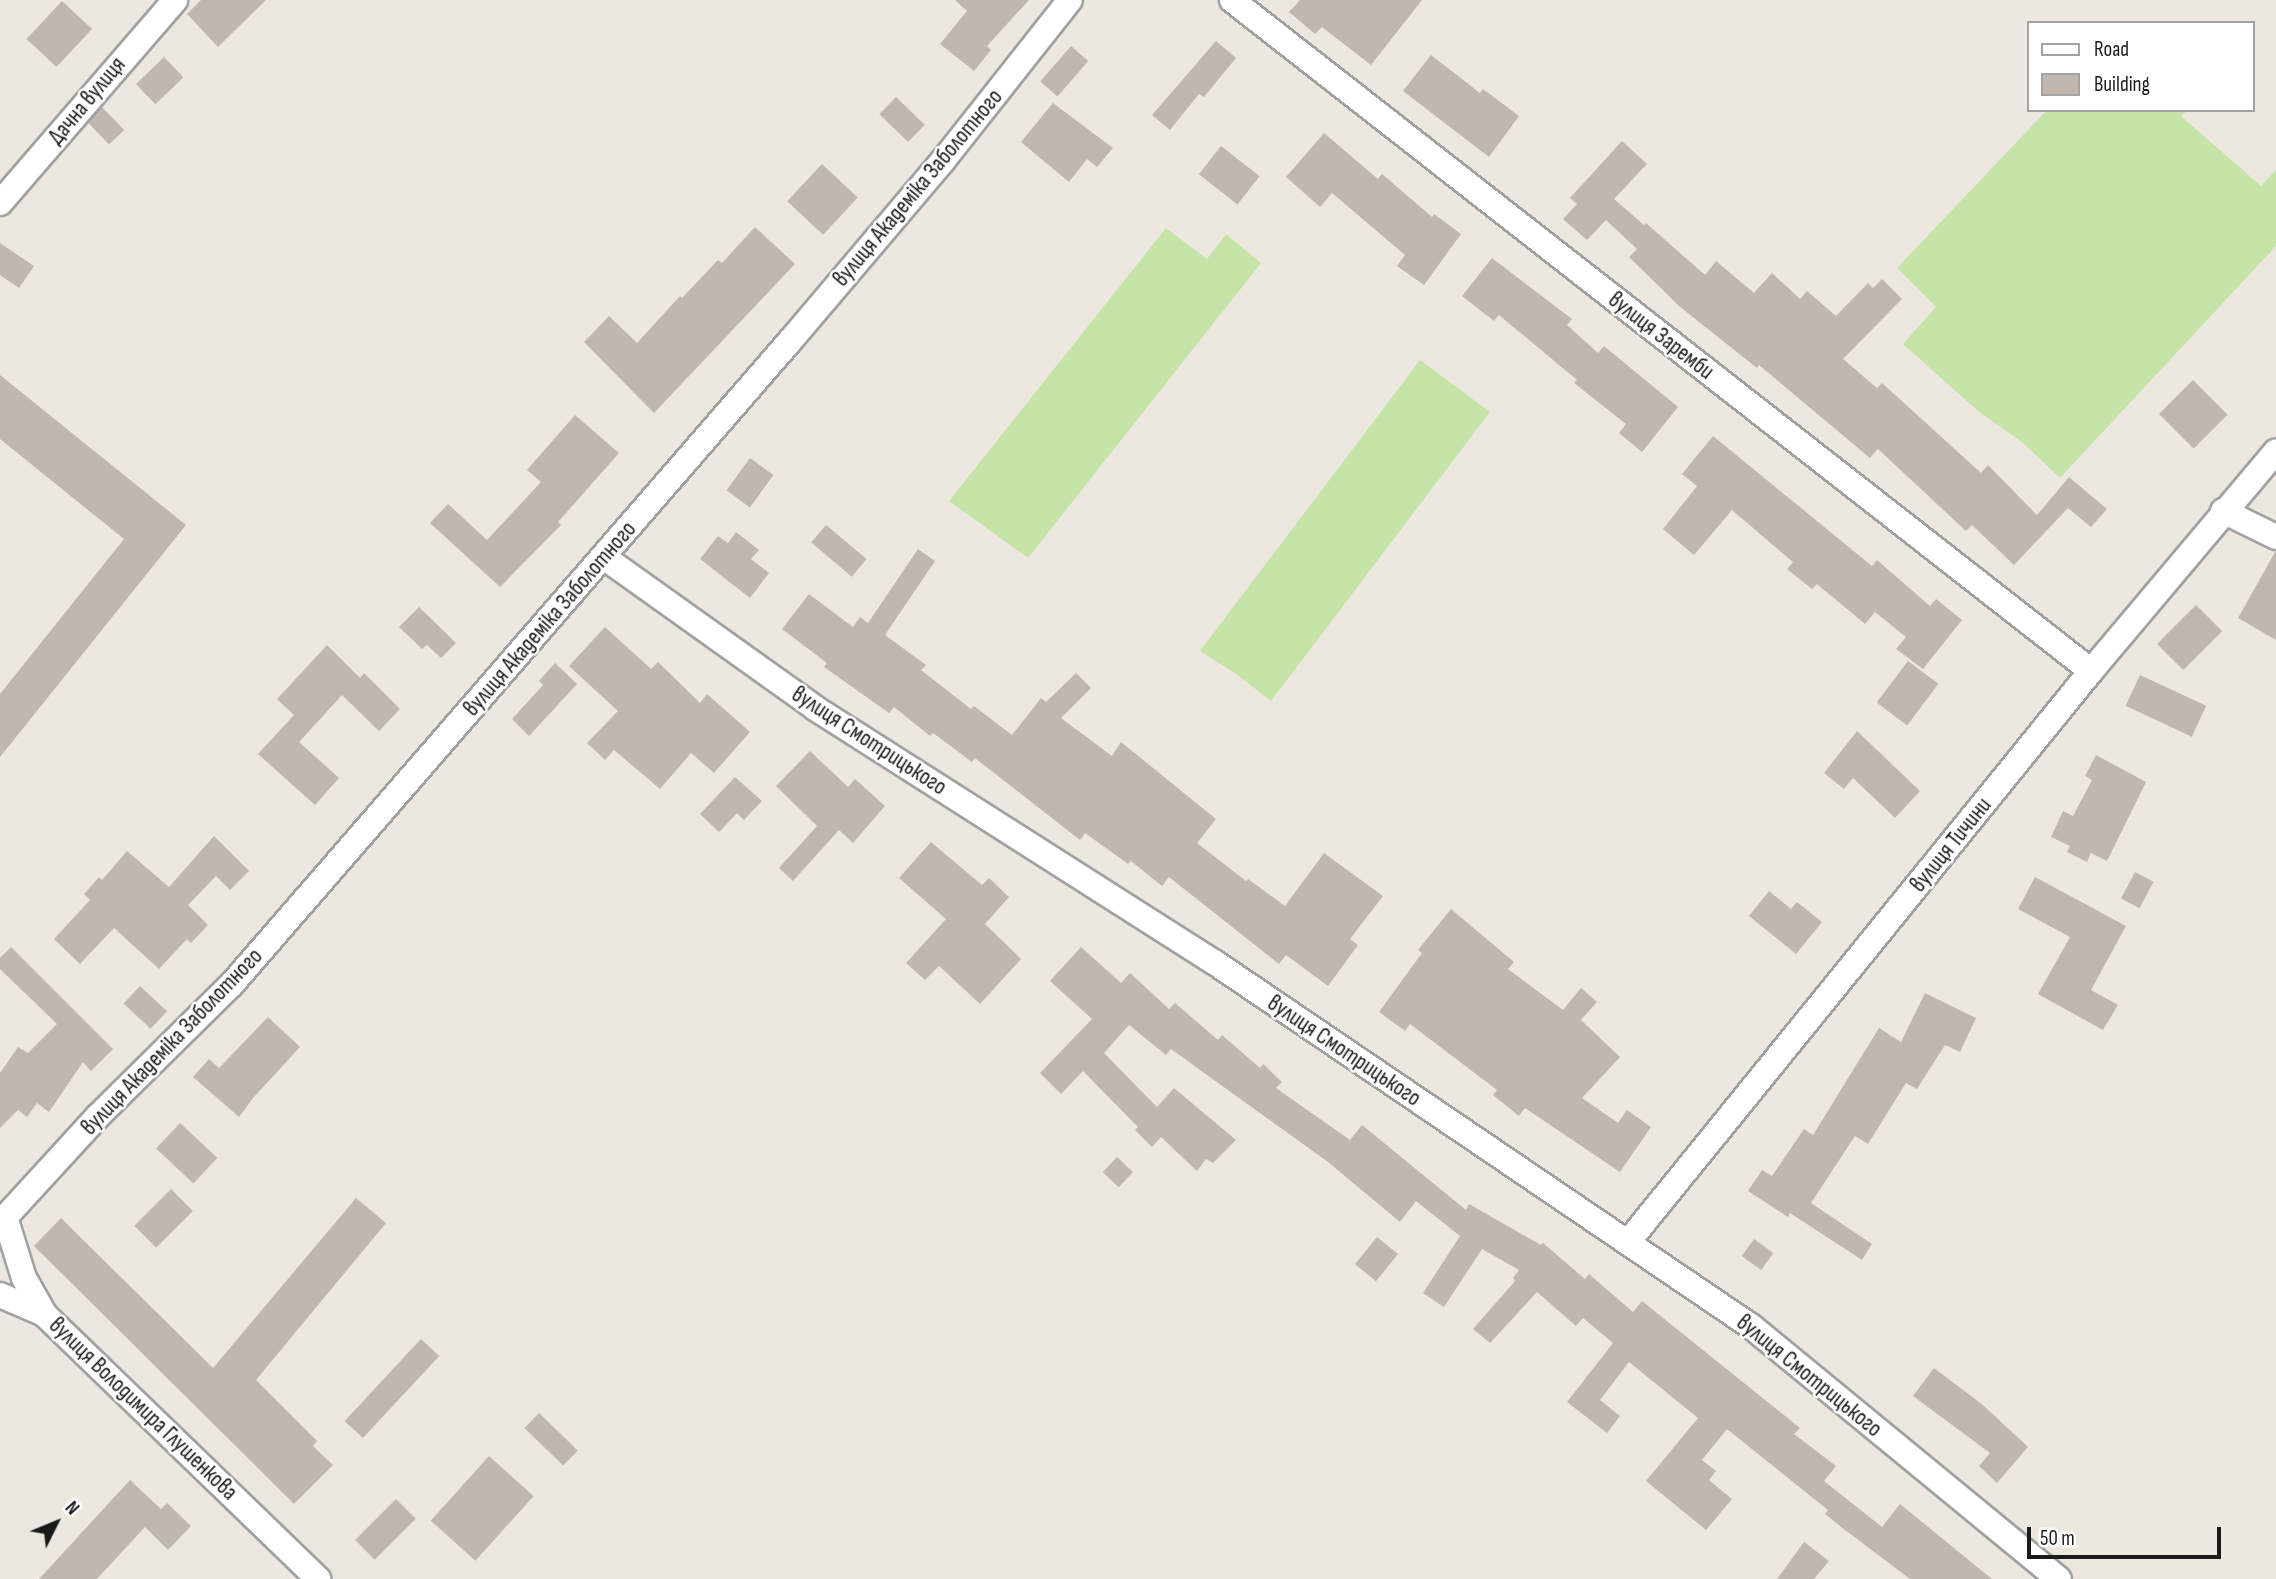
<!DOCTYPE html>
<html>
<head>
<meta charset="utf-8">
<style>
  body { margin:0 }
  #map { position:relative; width:2276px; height:1579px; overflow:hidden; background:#ece8e0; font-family:"Sofia Sans Condensed",sans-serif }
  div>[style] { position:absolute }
  .grass>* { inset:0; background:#c6e4a7 }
  .building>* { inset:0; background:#c0b7b0; transform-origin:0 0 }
  .roads { filter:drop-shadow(2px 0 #a1a1a1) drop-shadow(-2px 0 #a1a1a1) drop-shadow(0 2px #a1a1a1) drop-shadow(0 -2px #a1a1a1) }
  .minor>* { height:24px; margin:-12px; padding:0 12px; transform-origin:12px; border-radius:12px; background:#fff }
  span { translate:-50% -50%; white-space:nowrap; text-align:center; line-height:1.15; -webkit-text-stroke:5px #fff; paint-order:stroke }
  .street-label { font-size:23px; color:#1a1a1a }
  .legend { position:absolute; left:2027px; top:21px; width:228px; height:91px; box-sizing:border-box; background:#fff; border:2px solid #a3a3a3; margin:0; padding:9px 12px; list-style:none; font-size:21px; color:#1a1a1a }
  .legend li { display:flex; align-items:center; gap:14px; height:35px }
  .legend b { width:35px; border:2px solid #a3a3a3 }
  .north { position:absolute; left:21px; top:1488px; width:70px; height:70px; -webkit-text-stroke:5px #fff; paint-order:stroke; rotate:47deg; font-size:19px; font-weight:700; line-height:28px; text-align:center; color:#1a1a1a }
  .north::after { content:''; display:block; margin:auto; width:24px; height:32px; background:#1a1a1a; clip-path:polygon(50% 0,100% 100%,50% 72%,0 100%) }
  .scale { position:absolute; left:2027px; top:1527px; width:194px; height:32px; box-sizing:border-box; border:4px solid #1a1a1a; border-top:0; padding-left:9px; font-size:21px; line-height:24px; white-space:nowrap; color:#1a1a1a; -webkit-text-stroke:5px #fff; paint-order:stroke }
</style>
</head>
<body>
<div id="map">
  <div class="grass">
    <i style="clip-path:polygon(2047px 110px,2187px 110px,2181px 116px,2261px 186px,2276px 170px,2276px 246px,2060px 478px,2023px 443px,1978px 411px,1903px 344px,1936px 307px,1897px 268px)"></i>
    <i style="clip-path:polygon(1166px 228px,1207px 259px,1226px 234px,1261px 263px,1028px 558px,949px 501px)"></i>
    <i style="clip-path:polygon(1420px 360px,1490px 412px,1271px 701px,1235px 673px,1200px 651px)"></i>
  </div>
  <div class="building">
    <i style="clip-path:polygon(201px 0,266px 0,218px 47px,187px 14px)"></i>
    <i style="clip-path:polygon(955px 0,1029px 0,987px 46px,991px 50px,974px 71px,940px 44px,967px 11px)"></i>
    <i style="clip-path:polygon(1300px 0,1422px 0,1371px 65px,1322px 27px,1315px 34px,1289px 12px)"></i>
    <i style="left:62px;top:1px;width:41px;height:52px;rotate:43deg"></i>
    <i style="clip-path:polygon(1216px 41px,1236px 58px,1204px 97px,1199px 94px,1170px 130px,1152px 115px)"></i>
    <i style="left:1071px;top:46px;width:23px;height:47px;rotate:41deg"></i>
    <i style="clip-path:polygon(1431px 55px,1480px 93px,1483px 89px,1519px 116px,1489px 157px,1403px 91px)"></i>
    <i style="left:164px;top:57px;width:28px;height:39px;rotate:46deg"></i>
    <i style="left:896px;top:97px;width:40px;height:24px;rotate:44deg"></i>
    <i style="clip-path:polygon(1053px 103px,1113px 148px,1097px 167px,1087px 159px,1069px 182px,1021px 142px)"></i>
    <i style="left:102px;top:107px;width:32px;height:21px;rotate:46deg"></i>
    <i style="clip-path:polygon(1324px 133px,1378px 179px,1382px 174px,1432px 217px,1434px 214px,1461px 234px,1424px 285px,1397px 266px,1405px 255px,1332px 193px,1320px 207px,1286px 177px)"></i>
    <i style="clip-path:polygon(1622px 141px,1647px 164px,1614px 199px,1644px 225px,1646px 223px,1705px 275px,1716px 261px,1754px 293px,1772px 273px,1800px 299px,1807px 291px,1836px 316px,1868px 283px,1873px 288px,1882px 279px,1902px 299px,1843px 359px,1877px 388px,1882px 383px,1981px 473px,1988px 465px,2037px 515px,2069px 477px,2107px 509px,2091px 527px,2068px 508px,2014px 565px,1972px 525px,1966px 531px,1878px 449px,1870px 458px,1759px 365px,1757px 368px,1679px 306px,1629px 257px,1637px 249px,1606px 220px,1587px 240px,1563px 219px,1577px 204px,1570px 198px)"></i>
    <i style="left:1221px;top:146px;width:49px;height:36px;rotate:38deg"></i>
    <i style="left:822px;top:164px;width:49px;height:51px;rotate:43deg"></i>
    <i style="clip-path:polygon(755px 227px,795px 264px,654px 413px,584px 342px,609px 316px,637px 343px,680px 296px,682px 298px,718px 260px,722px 263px)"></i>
    <i style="clip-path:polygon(0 243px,34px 266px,19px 288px,0 275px)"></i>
    <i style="clip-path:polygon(1492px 258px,1572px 319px,1567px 325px,1598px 353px,1604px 346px,1678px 407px,1642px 452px,1619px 433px,1626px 424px,1574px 383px,1577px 380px,1499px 315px,1494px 321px,1462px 296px)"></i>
    <i style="clip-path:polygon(0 375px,186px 525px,0 757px,0 694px,124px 539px,0 439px)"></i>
    <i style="left:2193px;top:380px;width:49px;height:48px;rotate:45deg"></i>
    <i style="clip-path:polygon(575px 415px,619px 453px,558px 522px,561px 525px,500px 587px,430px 523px,448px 504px,487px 540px,541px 482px,527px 470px)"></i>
    <i style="clip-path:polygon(1713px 436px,1872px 566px,1877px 560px,1930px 606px,1936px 599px,1962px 620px,1923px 669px,1896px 649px,1906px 637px,1875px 612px,1865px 624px,1817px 584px,1812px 589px,1787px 569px,1793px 562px,1732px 510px,1694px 555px,1663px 529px,1697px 486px,1682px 474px)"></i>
    <i style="left:750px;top:458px;width:29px;height:40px;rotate:36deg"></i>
    <i style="left:826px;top:525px;width:53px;height:23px;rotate:40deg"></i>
    <i style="clip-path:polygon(736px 532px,759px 550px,751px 559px,769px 573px,750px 598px,700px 559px,718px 536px,728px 543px)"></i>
    <i style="clip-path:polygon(918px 549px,935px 561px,885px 635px,926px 665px,921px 670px,971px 709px,974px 706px,1012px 735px,1041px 698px,1046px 702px,1076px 673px,1091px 688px,1061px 718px,1112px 756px,1121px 742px,1216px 819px,1197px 843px,1246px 881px,1248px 879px,1285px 906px,1324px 853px,1383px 896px,1350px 939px,1358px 945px,1328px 986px,1286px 955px,1279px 964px,1169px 877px,1162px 886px,1131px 861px,1128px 864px,1085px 833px,1080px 840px,975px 758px,972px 762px,933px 733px,930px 736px,894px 707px,889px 713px,824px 667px,827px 663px,782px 629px,809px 594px,853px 627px,860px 617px,868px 623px)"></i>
    <i style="clip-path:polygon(2275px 552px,2276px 552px,2276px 640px,2238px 618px)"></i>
    <i style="left:2196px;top:605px;width:37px;height:55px;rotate:45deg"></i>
    <i style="clip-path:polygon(419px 607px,456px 643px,441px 658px,427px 645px,422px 649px,399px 627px)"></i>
    <i style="clip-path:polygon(605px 627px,651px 669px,658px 662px,700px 703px,707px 694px,750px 732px,714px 773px,691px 753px,660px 789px,614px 750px,605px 760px,587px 743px,618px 711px,569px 666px)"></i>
    <i style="clip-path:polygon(327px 645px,360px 678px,364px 673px,400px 709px,379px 731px,342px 695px,299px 742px,339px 778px,315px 805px,258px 754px,294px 715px,277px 699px)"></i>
    <i style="left:1908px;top:661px;width:38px;height:52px;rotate:37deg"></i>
    <i style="clip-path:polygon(555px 663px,577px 684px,529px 736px,512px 719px,543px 685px,539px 681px)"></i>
    <i style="left:2140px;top:675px;width:73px;height:34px;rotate:25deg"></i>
    <i style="clip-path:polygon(1857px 731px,1920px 791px,1895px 818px,1853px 778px,1844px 789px,1824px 773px)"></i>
    <i style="clip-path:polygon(810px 751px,848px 787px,855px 779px,885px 806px,853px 843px,839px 830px,793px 881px,779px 868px,817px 826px,776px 786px)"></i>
    <i style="clip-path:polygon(2096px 755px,2146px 782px,2107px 861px,2091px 853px,2087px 862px,2067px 852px,2070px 846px,2051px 837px,2063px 811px,2073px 816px,2092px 780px,2085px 776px)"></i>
    <i style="clip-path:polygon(735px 777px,762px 801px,744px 820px,737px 813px,719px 832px,700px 814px)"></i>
    <i style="clip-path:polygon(214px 836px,249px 871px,230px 890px,216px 876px,188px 905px,208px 925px,191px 943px,187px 939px,159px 969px,114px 928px,80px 964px,54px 939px,90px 900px,84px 894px,99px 877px,102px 880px,127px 851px,169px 887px)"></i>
    <i style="clip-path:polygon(931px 842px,982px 885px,989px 878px,1009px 897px,985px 924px,1021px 959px,980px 1004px,939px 966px,925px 980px,906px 963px,946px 919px,899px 878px)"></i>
    <i style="left:2135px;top:872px;width:21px;height:30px;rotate:28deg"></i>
    <i style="clip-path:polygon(2035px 877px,2126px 926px,2091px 990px,2118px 1005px,2103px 1030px,2038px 994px,2070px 937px,2018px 909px)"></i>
    <i style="clip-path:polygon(1769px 891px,1791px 909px,1797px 902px,1822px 922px,1796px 954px,1749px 916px)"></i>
    <i style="clip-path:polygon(1451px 909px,1514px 962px,1508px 969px,1563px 1010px,1581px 988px,1597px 1002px,1581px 1020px,1620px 1057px,1582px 1098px,1618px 1123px,1627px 1110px,1651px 1127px,1620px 1172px,1525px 1108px,1519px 1116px,1493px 1095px,1497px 1090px,1410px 1024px,1405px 1031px,1379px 1012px,1422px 953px,1418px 950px)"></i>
    <i style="clip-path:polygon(11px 947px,113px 1049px,91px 1071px,83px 1062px,49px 1112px,37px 1103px,27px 1117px,18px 1110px,0 1128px,0 1073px,18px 1047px,28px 1053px,57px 1024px,0 969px,0 958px)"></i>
    <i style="clip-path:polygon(1081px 947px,1121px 983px,1130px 973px,1169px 1009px,1175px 1003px,1218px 1040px,1222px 1035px,1260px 1068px,1263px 1064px,1282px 1082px,1276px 1088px,1350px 1140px,1362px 1125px,1466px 1210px,1469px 1204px,1541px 1245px,1543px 1243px,1585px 1279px,1589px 1274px,1633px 1312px,1642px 1301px,1800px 1428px,1794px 1434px,1836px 1466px,1824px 1481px,1882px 1527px,1900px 1504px,1992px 1579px,1910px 1579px,1845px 1530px,1825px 1514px,1828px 1510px,1727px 1429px,1702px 1460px,1716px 1471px,1709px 1480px,1732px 1499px,1706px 1530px,1646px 1481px,1698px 1418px,1629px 1362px,1600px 1400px,1620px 1416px,1607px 1433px,1567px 1402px,1613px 1343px,1583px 1318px,1576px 1326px,1537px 1292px,1490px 1343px,1473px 1329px,1515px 1281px,1513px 1278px,1519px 1270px,1482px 1249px,1444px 1307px,1423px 1293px,1460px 1236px,1416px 1201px,1400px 1222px,1328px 1162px,1171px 1049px,1166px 1055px,1129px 1025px,1104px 1053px,1157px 1107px,1174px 1088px,1236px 1140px,1213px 1163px,1206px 1159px,1197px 1171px,1161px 1137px,1152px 1147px,1135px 1130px,1138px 1127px,1083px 1071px,1061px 1094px,1040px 1073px,1092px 1019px,1050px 981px)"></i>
    <i style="left:140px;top:986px;width:37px;height:24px;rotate:43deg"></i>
    <i style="clip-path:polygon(1925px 993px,1976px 1018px,1960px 1052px,1945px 1045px,1917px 1089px,1906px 1083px,1868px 1144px,1855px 1136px,1811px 1203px,1872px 1244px,1862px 1260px,1790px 1213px,1788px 1217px,1748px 1191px,1762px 1170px,1772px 1176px,1804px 1129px,1813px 1135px,1879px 1028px,1901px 1042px)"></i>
    <i style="clip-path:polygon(268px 1017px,300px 1047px,253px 1098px,239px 1117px,193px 1077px,209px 1059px,219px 1068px)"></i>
    <i style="left:180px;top:1123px;width:51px;height:35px;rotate:43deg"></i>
    <i style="left:1117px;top:1157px;width:22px;height:21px;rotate:43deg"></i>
    <i style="left:171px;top:1189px;width:31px;height:52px;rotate:45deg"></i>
    <i style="clip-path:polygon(356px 1198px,386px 1223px,256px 1380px,317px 1441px,313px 1446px,333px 1465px,294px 1504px,34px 1246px,61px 1218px,213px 1368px)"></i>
    <i style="left:1377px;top:1237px;width:27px;height:35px;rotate:39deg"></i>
    <i style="left:1754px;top:1239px;width:24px;height:21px;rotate:36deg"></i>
    <i style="left:421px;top:1339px;width:25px;height:112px;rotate:43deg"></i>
    <i style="clip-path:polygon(1934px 1368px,1983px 1405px,2028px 1447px,1997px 1483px,1979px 1466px,1990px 1453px,1913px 1396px)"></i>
    <i style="left:539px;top:1413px;width:54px;height:21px;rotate:44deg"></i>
    <i style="left:489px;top:1456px;width:60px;height:87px;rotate:42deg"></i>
    <i style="clip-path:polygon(130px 1480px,161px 1509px,167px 1503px,191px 1526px,168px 1550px,145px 1527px,97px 1579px,39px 1579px)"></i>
    <i style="left:396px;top:1499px;width:28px;height:58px;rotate:45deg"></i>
    <i style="clip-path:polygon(1804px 1542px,1829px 1561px,1814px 1579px,1777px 1579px)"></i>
  </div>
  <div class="roads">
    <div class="minor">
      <i style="left:1232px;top:0;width:1090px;rotate:37.99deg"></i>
      <i style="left:0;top:203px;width:268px;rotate:-49.2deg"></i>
      <i style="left:2223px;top:511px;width:59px;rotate:26.1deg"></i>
      <i style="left:605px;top:558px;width:258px;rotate:35.5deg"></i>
      <i style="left:815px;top:708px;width:473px;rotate:32.5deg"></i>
      <i style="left:1214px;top:962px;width:650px;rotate:34.15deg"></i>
      <i style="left:1752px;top:1327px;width:397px;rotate:39.4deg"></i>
      <i style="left:5px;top:1217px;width:64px;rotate:72.7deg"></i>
      <i style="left:24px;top:1278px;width:43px;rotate:60.4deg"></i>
      <i style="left:45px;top:1315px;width:380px;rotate:44deg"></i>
      <i style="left:0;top:1223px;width:144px;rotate:-47.5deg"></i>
      <i style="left:97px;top:1117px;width:190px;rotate:-44.6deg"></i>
      <i style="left:232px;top:984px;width:851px;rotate:-49.05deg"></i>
      <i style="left:790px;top:341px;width:235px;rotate:-49.7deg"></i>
      <i style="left:942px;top:162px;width:206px;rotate:-51.7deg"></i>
      <i style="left:1628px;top:1242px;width:735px;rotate:-50.96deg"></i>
      <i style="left:2091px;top:671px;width:287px;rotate:-49.9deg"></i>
      <i style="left:0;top:1295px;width:48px;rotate:23.4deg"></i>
    </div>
  </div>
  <div class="street-label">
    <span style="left:87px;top:101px;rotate:-50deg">Дачна вулиця</span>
    <span style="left:918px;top:188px;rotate:-50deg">вулиця Академіка Заболотного</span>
    <span style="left:1661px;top:336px;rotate:38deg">вулиця Заремби</span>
    <span style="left:550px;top:619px;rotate:-49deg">вулиця Академіка Заболотного</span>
    <span style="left:869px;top:741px;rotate:33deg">вулиця Смотрицького</span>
    <span style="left:1951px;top:845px;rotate:-51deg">вулиця Тичини</span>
    <span style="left:172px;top:1042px;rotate:-46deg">вулиця Академіка Заболотного</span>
    <span style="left:1344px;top:1051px;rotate:34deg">вулиця Смотрицького</span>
    <span style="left:1809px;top:1376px;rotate:39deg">вулиця Смотрицького</span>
    <span style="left:143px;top:1409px;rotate:44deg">вулиця Володимира Глушенкова</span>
  </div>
  <ul class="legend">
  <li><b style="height:9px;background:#fff"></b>Road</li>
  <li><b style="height:19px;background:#c0b7b0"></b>Building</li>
  </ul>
  <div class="north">N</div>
  <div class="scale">50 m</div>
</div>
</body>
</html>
